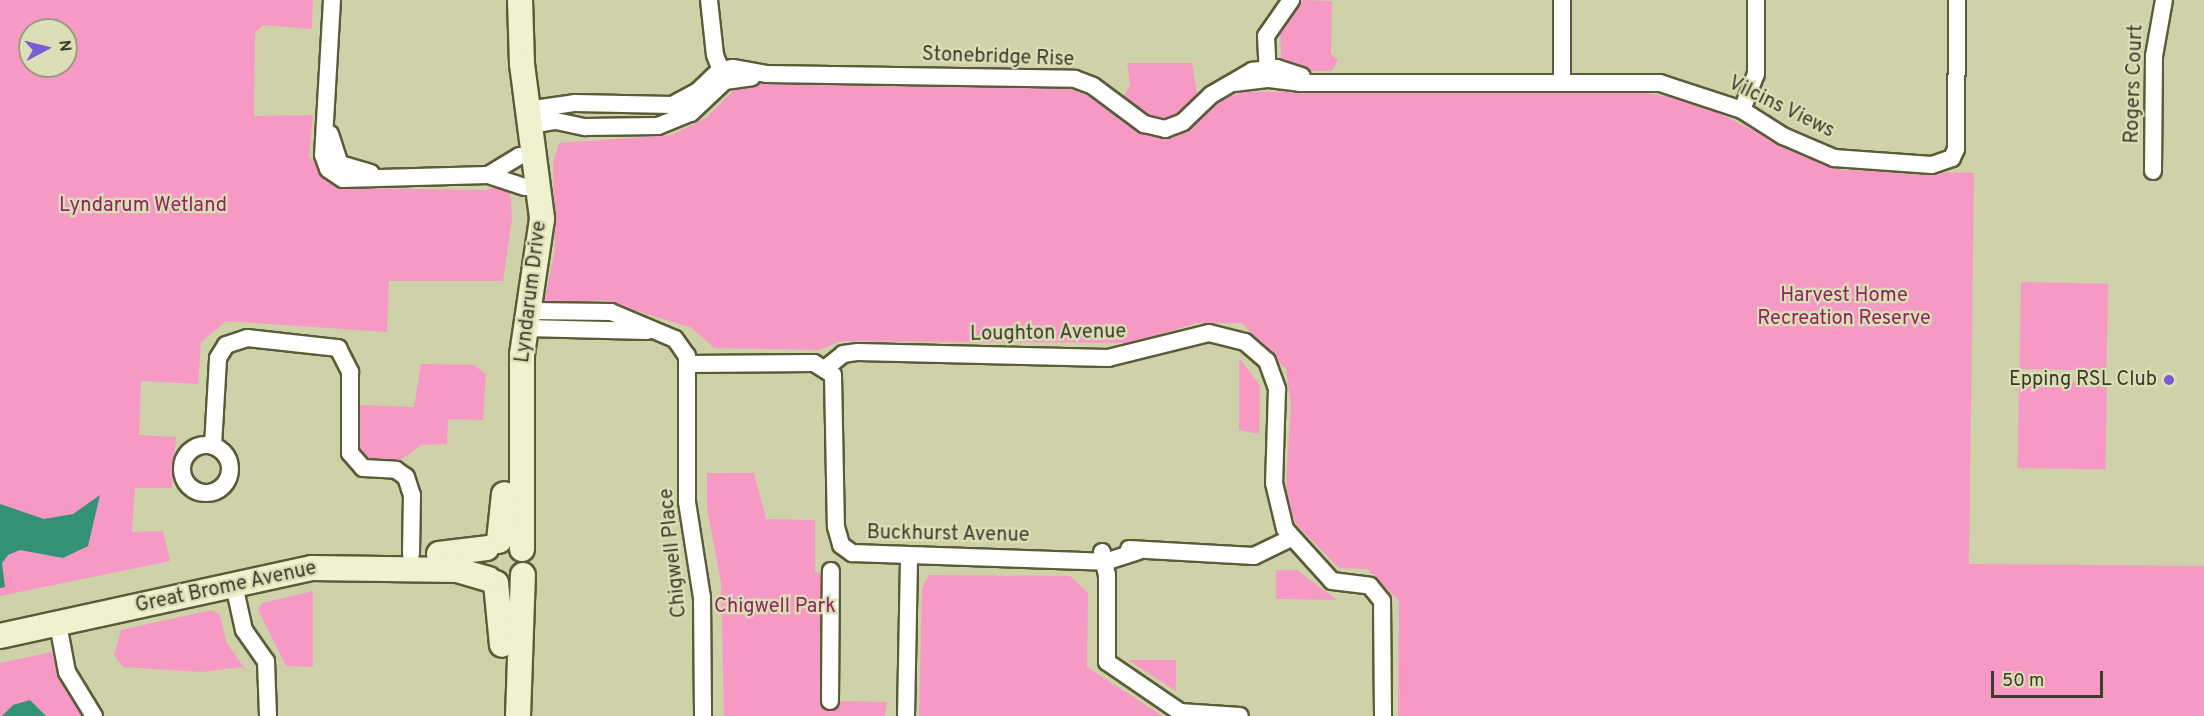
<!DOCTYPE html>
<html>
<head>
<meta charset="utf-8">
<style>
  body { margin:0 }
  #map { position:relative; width:2204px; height:716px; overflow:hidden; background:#cfd1a9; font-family:Overpass,sans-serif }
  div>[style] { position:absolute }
  .green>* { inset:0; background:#f69ac5; transform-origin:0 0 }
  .water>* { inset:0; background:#339176 }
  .roads { filter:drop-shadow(2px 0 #5a5c38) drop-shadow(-2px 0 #5a5c38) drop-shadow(0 2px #5a5c38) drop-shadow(0 -2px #5a5c38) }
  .street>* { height:16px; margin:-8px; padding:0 8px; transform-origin:8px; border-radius:8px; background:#fff }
  .street>.ring { margin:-8px; padding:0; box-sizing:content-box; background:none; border:16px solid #fff; border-radius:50% }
  .secondary>* { height:24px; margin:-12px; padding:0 12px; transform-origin:12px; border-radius:12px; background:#f0f1ce }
  .dots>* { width:16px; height:16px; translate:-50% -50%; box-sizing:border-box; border:3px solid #dcdeb6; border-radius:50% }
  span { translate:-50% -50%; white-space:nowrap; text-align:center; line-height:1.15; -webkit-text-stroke:4.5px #dcdeb6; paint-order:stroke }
  .street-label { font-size:20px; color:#3a3b2b }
  .park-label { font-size:20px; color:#8f2561 }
  .poi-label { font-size:20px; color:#3a3b2b }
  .right { translate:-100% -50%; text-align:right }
  .north { position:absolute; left:18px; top:18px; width:60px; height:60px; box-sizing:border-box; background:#dcdeb6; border:2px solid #9b9d7e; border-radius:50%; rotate:83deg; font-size:16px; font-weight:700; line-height:24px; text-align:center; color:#3a3b2b }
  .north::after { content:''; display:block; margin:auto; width:21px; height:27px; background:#785bd5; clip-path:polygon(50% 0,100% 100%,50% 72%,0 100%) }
  .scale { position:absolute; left:1991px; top:671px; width:112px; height:27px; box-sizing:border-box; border:3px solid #3a3b2b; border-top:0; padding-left:8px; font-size:18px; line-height:21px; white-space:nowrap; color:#3a3b2b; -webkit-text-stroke:4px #dcdeb6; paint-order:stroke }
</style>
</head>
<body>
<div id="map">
  <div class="green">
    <i style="clip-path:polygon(evenodd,0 0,313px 0,312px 29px,263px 25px,255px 33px,254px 116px,313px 115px,309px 156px,326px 179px,342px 188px,487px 190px,498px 186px,510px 189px,512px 219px,503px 281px,389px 281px,387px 332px,226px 321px,201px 342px,198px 384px,141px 381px,139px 435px,176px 437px,172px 488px,135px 488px,132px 532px,163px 531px,170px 561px,0 596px,0 0,30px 30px,66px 30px,66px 66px,30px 66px,30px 30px)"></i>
    <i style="clip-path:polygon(1303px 0,1332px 1px,1331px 54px,1338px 60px,1332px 71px,1299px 71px,1281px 57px,1280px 31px)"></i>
    <i style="clip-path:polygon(1127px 63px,1192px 63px,1197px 95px,1171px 120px,1150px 119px,1122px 99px,1130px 85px)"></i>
    <i style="clip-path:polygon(752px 83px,1068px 88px,1093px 98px,1140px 132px,1165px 139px,1178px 136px,1220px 101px,1242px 92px,1621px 89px,1696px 101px,1800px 155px,1841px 170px,1974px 173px,1969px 564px,2204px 566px,2204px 716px,1398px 716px,1399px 601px,1367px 569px,1339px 568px,1296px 524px,1285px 498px,1291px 406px,1286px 369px,1242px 323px,1197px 323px,1132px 343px,841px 341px,819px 350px,714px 348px,692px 328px,602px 300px,544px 304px,555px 249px,553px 163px,559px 143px,672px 135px,707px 117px,738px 86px)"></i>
    <i style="left:2021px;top:282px;width:87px;height:87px;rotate:1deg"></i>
    <i style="clip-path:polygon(1239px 358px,1260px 386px,1259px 434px,1239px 430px)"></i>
    <i style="clip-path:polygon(421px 364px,474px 365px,486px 374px,483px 420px,448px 419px,447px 444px,421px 445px,398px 462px,363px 458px,356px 448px,358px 405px,414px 407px)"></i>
    <i style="left:2019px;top:381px;width:88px;height:87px;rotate:1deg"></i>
    <i style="clip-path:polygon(707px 473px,754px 473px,766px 519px,815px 520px,815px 571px,828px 579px,833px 701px,887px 702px,885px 716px,724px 716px,721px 582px,707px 508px)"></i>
    <i style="clip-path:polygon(1276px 570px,1297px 570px,1337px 600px,1276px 599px)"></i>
    <i style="clip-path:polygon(929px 575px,1070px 576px,1088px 593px,1087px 667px,1163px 716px,919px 716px,922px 588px)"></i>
    <i style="clip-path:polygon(313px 591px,313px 667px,286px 666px,258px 610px,262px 603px)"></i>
    <i style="clip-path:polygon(212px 610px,220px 615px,226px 642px,248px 673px,242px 667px,202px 672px,123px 667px,114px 655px,121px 630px)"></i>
    <i style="clip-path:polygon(52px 652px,59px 677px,84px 716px,0 716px,0 663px)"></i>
    <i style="clip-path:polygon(1128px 660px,1176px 660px,1176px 691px)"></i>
  </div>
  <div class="water">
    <i style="clip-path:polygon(100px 495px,88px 546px,63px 558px,20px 550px,8px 555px,2px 563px,5px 587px,0 588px,0 504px,44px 519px,73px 514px)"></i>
    <i style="clip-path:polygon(30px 700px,46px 716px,2px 716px,13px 705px)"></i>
  </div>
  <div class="roads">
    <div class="street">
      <i style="left:332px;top:0;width:155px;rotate:93.3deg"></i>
      <i style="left:323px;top:155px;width:15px;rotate:70deg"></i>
      <i style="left:328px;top:169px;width:18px;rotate:34deg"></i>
      <i style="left:343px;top:179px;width:145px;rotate:-1.6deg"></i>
      <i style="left:488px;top:175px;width:39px;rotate:18deg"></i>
      <i style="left:709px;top:0;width:55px;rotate:83.8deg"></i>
      <i style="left:715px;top:55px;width:25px;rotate:69deg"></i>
      <i style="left:1268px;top:75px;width:39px;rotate:-93deg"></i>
      <i style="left:1266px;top:36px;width:44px;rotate:-55.2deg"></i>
      <i style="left:1562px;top:79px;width:79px;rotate:-90deg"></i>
      <i style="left:1234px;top:83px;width:35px;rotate:-7deg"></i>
      <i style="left:1269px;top:79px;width:31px;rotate:7deg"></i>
      <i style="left:1300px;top:83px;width:360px"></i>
      <i style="left:1660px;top:83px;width:86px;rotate:18.2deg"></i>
      <i style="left:1742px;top:110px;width:49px;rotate:32.4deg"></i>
      <i style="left:1783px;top:136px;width:56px;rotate:23.3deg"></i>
      <i style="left:1834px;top:158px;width:98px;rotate:4.1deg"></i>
      <i style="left:1932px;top:165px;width:21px;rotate:-19deg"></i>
      <i style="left:1952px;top:158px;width:10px;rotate:-66deg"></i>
      <i style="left:1956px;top:149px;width:149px;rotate:-89.6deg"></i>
      <i style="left:527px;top:110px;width:49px;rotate:-8.3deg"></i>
      <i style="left:575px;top:103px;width:97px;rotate:1.2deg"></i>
      <i style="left:672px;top:105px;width:30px;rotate:-28deg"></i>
      <i style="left:698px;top:91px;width:30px;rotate:-44deg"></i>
      <i style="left:720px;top:70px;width:13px;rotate:-9deg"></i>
      <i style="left:733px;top:68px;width:35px;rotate:10deg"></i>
      <i style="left:767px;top:74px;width:308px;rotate:0.9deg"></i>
      <i style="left:1075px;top:79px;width:19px;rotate:21deg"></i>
      <i style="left:1093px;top:86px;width:64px;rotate:36.7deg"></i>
      <i style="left:1144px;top:124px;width:22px;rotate:13deg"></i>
      <i style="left:1165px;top:129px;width:19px;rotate:-21deg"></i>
      <i style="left:1183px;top:122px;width:39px;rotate:-44deg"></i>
      <i style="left:1211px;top:95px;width:48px;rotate:-30.3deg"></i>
      <i style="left:1252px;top:71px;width:25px;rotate:-7deg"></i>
      <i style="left:1277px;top:68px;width:26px;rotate:18deg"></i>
      <i style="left:1742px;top:110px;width:39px;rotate:-69deg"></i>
      <i style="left:1756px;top:74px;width:74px;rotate:-90deg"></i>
      <i style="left:530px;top:125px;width:26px;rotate:-9deg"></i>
      <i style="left:556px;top:121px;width:30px;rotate:12deg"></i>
      <i style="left:585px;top:127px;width:73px;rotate:-0.8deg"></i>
      <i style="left:658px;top:126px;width:35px;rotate:-22deg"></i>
      <i style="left:691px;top:113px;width:47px;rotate:-43.3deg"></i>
      <i style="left:725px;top:81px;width:27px;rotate:-8deg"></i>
      <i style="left:330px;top:134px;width:32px;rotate:72deg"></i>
      <i style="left:340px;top:164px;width:32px;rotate:16deg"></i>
      <i style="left:2153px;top:171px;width:115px;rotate:-89.5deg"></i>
      <i style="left:2154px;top:56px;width:57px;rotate:-79.9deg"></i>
      <i style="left:488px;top:175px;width:37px;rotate:-31deg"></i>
      <i style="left:529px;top:311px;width:82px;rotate:0.7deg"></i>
      <i style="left:611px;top:312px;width:69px;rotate:22.9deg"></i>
      <i style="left:675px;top:339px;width:21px;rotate:55deg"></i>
      <i style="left:687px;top:356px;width:146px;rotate:90deg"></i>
      <i style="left:687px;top:502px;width:97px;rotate:81.1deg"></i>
      <i style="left:702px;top:598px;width:118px;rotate:89.5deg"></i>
      <i style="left:526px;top:328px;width:121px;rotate:1.4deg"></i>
      <i style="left:688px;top:364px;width:126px;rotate:-0.5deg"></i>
      <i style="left:814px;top:363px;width:22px;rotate:32deg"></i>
      <i style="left:833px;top:375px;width:152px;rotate:88.9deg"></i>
      <i style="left:836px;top:527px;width:19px;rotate:74deg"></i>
      <i style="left:841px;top:545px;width:14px;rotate:36deg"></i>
      <i style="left:852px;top:553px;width:253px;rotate:2deg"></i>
      <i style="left:1105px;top:562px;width:35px;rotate:-18deg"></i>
      <i style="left:826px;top:368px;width:22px;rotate:-39deg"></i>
      <i style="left:843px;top:354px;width:15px;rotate:-8deg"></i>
      <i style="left:858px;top:352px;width:250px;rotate:1.4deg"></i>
      <i style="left:1108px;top:358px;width:104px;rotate:-13.9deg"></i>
      <i style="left:1209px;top:333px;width:37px;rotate:14deg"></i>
      <i style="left:1245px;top:342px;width:29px;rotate:41deg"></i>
      <i style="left:1267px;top:361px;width:30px;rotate:70deg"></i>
      <i style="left:1277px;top:389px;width:94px;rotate:91.8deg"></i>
      <i style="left:1274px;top:483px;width:47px;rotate:76.6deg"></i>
      <i style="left:1285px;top:529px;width:70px;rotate:47.9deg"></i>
      <i style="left:1332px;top:581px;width:38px;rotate:7deg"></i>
      <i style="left:1370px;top:586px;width:19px;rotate:51deg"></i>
      <i style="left:1382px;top:601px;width:115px;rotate:89.5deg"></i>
      <i class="ring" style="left:182px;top:445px;width:32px;height:32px"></i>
      <i style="left:213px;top:446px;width:88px;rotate:-86.7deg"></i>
      <i style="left:218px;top:358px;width:15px;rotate:-58deg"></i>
      <i style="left:226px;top:345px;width:22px;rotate:-18deg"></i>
      <i style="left:247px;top:338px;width:92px;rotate:6.3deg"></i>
      <i style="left:338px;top:348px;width:27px;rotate:63deg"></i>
      <i style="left:350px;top:372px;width:81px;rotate:90deg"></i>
      <i style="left:350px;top:453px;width:20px;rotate:49deg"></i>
      <i style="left:363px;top:468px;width:33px;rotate:3deg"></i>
      <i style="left:396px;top:470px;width:12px;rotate:35deg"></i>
      <i style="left:406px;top:477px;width:19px;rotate:72deg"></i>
      <i style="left:412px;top:495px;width:59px;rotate:91deg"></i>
      <i style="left:1129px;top:549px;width:125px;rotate:3.2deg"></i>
      <i style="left:1254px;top:556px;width:41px;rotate:-25.9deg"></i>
      <i style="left:1102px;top:552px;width:24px;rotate:78deg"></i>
      <i style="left:1107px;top:575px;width:87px;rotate:90deg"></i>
      <i style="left:1107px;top:662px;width:88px;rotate:34.4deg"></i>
      <i style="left:1180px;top:712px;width:60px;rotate:3.8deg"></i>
      <i style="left:234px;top:585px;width:46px;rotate:77.5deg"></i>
      <i style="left:244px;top:630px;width:38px;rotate:55deg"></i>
      <i style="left:266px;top:661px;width:55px;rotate:87.9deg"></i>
      <i style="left:58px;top:624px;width:49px;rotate:79.4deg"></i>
      <i style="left:67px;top:672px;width:52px;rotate:58.5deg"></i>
      <i style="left:830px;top:701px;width:130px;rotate:-89.6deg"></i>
      <i style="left:906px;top:716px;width:160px;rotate:-88.9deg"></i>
    </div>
    <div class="secondary">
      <i style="left:520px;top:0;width:64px;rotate:88.2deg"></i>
      <i style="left:522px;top:64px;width:156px;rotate:82.6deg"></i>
      <i style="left:542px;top:219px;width:137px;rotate:98.4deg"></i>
      <i style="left:522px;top:355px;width:194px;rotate:90deg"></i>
      <i style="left:499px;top:541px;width:47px;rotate:-83.9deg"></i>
      <i style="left:439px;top:554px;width:48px;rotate:-7.1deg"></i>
      <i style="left:496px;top:583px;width:62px;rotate:84.5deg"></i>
      <i style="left:0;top:636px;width:319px;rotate:-12.3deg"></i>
      <i style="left:312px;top:568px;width:145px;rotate:0.8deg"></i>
      <i style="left:457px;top:570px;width:33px;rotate:16deg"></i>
      <i style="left:518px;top:716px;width:141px;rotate:-88deg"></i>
    </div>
  </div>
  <div class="dots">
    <i style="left:2169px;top:380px;background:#785bd5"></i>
  </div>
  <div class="street-label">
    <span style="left:998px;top:58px;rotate:2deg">Stonebridge Rise</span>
    <span style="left:2135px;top:84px;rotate:-88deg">Rogers Court</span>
    <span style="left:1781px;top:108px;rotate:26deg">Vilcins Views</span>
    <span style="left:532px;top:292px;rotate:-83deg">Lyndarum Drive</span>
    <span style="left:1048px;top:334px;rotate:-1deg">Loughton Avenue</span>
    <span style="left:948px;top:535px;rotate:1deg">Buckhurst Avenue</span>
    <span style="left:674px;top:553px;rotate:-96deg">Chigwell Place</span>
    <span style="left:226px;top:588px;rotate:-12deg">Great Brome Avenue</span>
  </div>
  <div class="park-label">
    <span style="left:143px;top:206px">Lyndarum Wetland</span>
    <span style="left:1844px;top:308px">Harvest Home<br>Recreation Reserve</span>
    <span style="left:775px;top:607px">Chigwell Park</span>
  </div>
  <div class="poi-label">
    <span class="right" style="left:2157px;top:380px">Epping RSL Club</span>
  </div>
  <div class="north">N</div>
  <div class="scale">50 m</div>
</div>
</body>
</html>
